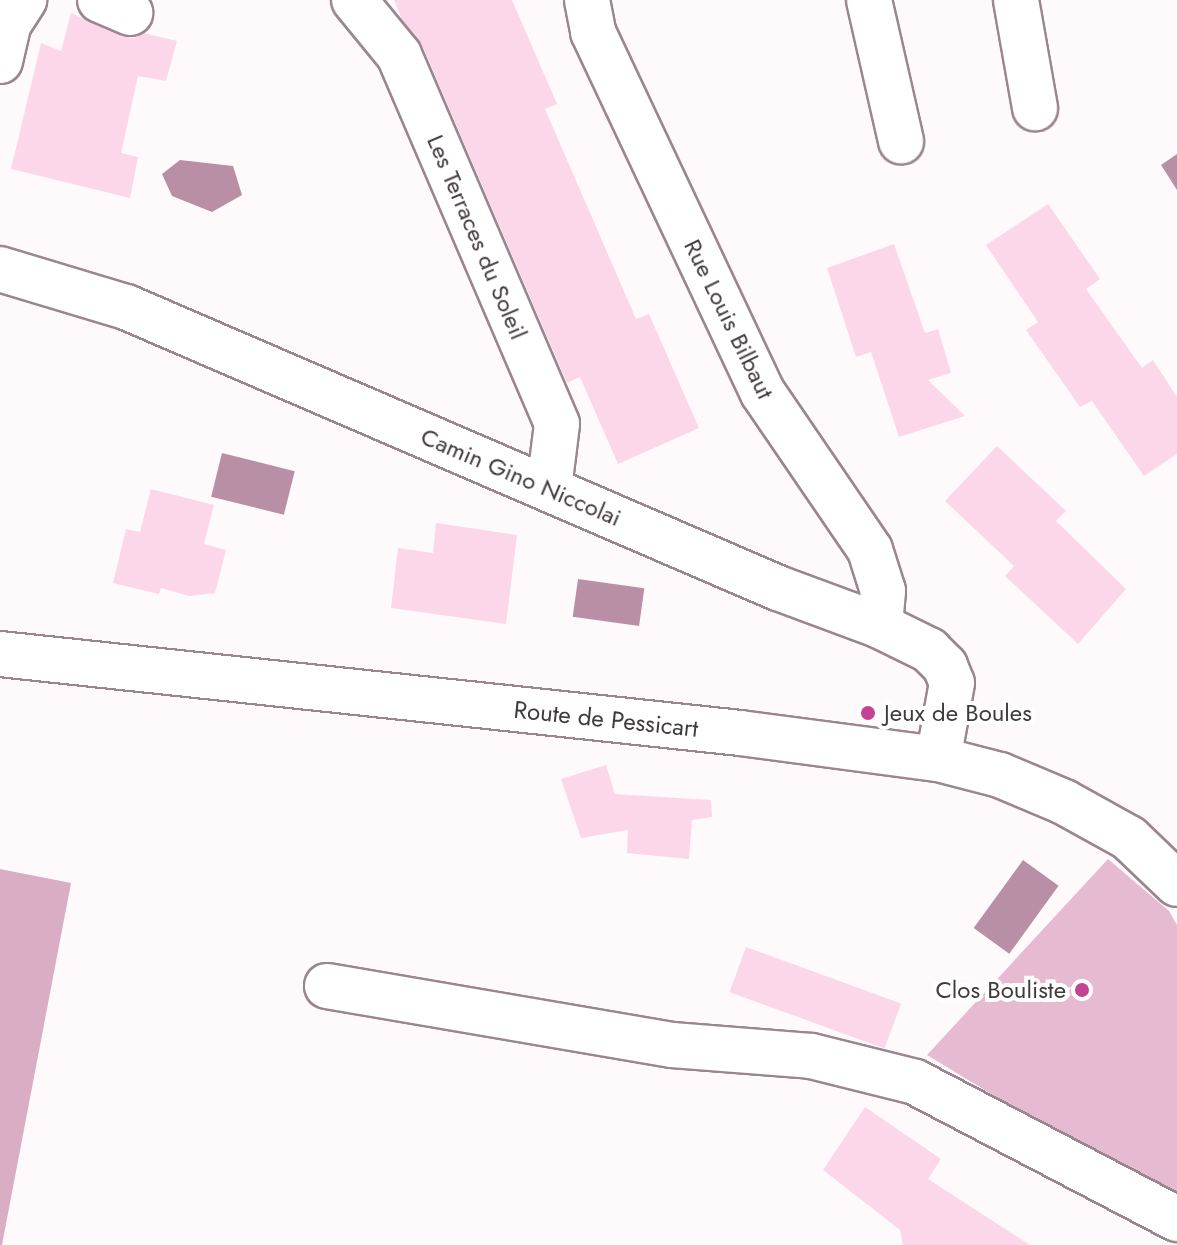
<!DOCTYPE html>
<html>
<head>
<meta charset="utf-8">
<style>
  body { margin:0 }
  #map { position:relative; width:1177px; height:1245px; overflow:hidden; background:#fefafc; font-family:Jost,sans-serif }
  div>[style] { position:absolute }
  .green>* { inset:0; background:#e6bad0 }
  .forest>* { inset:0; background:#d9aec4 }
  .water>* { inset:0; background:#b88fa4; transform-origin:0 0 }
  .building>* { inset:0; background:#fbd7e9; transform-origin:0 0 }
  .roads { filter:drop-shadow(2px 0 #9a8690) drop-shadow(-2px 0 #9a8690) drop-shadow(0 2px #9a8690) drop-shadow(0 -2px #9a8690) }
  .minor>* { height:44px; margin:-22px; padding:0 22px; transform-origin:22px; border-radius:22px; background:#fff }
  .dots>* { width:22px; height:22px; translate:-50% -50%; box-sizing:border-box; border:4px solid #fff; border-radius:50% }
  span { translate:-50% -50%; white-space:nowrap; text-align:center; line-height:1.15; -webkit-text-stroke:8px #fff; paint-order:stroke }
  .street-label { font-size:24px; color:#42393d }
  .poi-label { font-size:24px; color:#42393d }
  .left { translate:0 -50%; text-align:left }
  .right { translate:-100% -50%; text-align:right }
</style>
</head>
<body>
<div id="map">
  <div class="green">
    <i style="clip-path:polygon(1108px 859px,1169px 911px,1177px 925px,1177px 1207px,927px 1055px)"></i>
  </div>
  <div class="forest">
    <i style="clip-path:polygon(0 869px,71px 883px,2px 1245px,0 1245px)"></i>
  </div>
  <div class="water">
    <i style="clip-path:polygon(1177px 154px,1177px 190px,1161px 165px)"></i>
    <i style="clip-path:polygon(180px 160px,233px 166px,242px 195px,212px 212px,172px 196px,162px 174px)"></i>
    <i style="left:222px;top:453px;width:75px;height:45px;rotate:14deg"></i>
    <i style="left:578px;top:579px;width:67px;height:38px;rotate:8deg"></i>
    <i style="left:1023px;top:860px;width:44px;height:84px;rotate:36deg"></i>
  </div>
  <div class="building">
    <i style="clip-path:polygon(394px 0,512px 0,557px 104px,545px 109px,636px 319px,649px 314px,699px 428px,618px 464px,580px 377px,567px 383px,422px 45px,402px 20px)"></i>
    <i style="clip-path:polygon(71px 13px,121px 36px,134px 38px,144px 33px,177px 41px,166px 81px,138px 76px,121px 153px,138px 157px,130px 198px,11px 169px,41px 43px,61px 51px)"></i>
    <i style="clip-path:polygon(1048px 204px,1100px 279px,1086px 289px,1142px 368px,1153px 360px,1177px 397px,1177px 454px,1144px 476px,1092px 401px,1080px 407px,1026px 330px,1038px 322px,986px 245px)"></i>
    <i style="clip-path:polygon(894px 244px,925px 333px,938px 329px,951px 373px,928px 380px,965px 416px,899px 437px,871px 352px,856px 357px,827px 268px)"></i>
    <i style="clip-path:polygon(997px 446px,1066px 511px,1056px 521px,1126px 589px,1078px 644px,1005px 576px,1014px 566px,945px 501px)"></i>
    <i style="clip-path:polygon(151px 489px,214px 505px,204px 544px,226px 550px,215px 593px,189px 596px,161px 588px,159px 594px,113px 583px,126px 529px,140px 532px)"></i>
    <i style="clip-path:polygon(436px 523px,517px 535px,506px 624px,391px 608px,398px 548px,433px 553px)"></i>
    <i style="clip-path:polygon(606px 765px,615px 794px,711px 800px,712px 817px,692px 820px,689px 859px,627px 853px,628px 830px,581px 838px,561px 779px)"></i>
    <i style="left:746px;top:947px;width:165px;height:48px;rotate:20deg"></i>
    <i style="clip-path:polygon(865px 1107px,941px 1159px,928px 1179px,1030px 1245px,903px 1245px,900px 1230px,823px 1170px)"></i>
  </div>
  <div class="roads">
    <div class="minor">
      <i style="left:100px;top:0;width:33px;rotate:23deg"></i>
      <i style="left:354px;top:0;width:71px;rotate:50.7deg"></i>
      <i style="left:399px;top:55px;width:401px;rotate:66.8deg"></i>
      <i style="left:557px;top:424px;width:64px;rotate:97.1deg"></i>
      <i style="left:587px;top:0;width:33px;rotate:79deg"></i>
      <i style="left:593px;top:32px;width:399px;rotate:64.8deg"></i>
      <i style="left:763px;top:393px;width:190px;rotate:55.7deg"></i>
      <i style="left:870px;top:550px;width:43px;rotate:72.4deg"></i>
      <i style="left:883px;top:591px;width:35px;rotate:95deg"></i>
      <i style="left:869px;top:0;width:145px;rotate:77.2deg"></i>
      <i style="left:1016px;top:0;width:110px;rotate:80deg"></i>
      <i style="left:0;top:61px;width:37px;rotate:-77deg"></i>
      <i style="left:8px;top:25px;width:30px;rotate:-57deg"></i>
      <i style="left:0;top:269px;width:132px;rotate:16.8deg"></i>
      <i style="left:126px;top:307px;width:710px;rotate:23.32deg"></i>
      <i style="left:778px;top:588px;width:109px;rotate:20.4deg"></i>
      <i style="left:880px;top:626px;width:55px;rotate:26.1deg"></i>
      <i style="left:929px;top:650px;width:23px;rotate:45deg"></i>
      <i style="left:945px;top:666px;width:18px;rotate:68deg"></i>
      <i style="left:952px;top:683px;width:77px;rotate:100.4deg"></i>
      <i style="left:0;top:654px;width:744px;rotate:6.09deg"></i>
      <i style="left:740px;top:733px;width:200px;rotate:7.5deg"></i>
      <i style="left:938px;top:759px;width:64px;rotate:14.5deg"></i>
      <i style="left:1000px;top:775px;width:69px;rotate:22.9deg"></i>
      <i style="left:1064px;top:802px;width:74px;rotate:29deg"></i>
      <i style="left:1129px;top:838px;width:66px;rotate:43.8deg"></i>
      <i style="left:327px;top:986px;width:350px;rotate:9.7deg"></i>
      <i style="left:672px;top:1045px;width:139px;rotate:4.5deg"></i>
      <i style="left:811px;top:1056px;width:107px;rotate:14deg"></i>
      <i style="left:915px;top:1082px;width:296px;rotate:27.6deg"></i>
    </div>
  </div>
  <div class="dots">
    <i style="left:868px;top:713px;background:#c34491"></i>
    <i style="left:1082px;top:990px;background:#c34491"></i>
  </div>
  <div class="street-label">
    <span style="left:477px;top:237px;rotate:67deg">Les Terraces du Soleil</span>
    <span style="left:729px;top:319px;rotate:64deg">Rue Louis Bilbaut</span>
    <span style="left:521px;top:477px;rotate:23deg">Camin Gino Niccolai</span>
    <span style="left:606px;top:719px;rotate:6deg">Route de Pessicart</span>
  </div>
  <div class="poi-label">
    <span class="left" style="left:884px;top:713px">Jeux de Boules</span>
    <span class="right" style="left:1066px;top:990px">Clos Bouliste</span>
  </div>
</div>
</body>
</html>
